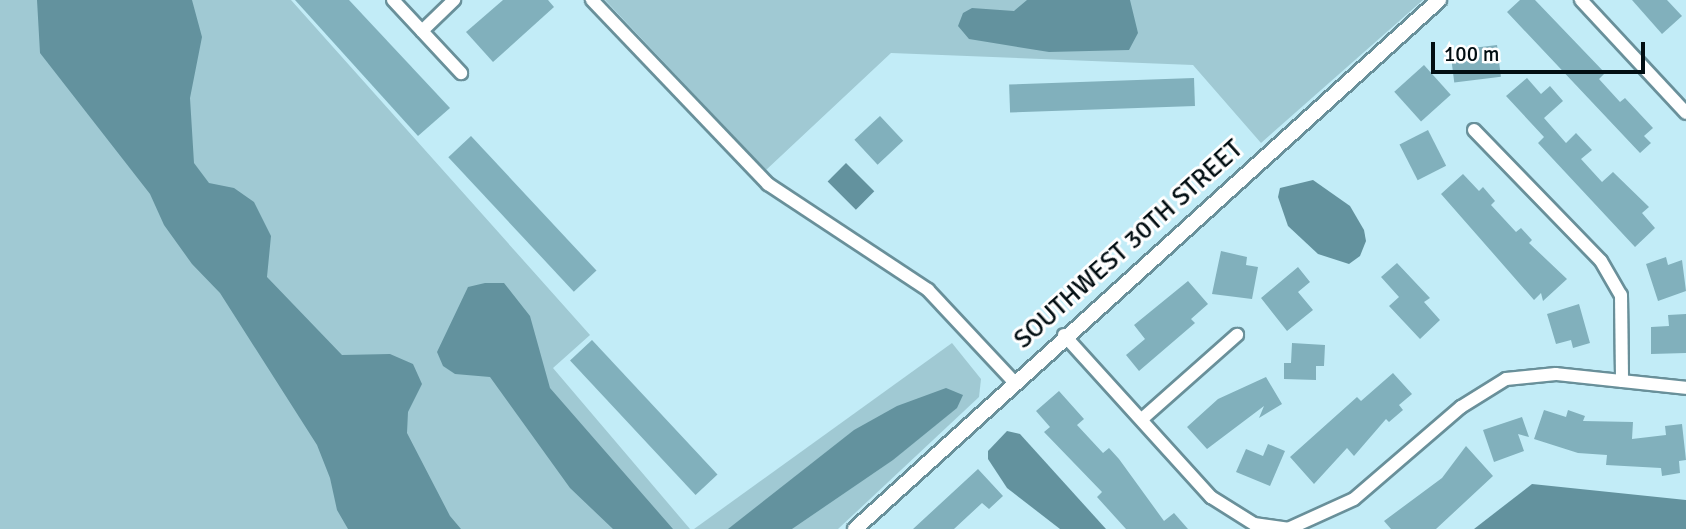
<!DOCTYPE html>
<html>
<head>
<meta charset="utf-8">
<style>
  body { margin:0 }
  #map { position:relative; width:1686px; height:529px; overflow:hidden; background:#c2ecf7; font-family:Signika,sans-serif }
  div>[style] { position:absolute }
  .green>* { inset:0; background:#a0c9d3 }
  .water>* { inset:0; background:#63929e; transform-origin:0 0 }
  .building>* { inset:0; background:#81b0bc; transform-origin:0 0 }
  .roads { filter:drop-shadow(2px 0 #69909a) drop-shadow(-2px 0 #69909a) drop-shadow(0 2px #69909a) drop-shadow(0 -2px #69909a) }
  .minor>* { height:12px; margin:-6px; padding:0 6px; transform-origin:6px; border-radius:6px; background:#fff }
  .tertiary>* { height:14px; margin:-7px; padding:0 7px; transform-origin:7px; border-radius:7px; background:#fff }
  span { translate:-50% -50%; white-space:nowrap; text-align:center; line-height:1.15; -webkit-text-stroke:6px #fff; paint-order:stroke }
  .street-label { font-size:26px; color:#020e12 }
  .scale { position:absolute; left:1431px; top:42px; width:214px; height:32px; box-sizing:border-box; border:4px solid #020e12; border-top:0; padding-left:9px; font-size:21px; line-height:24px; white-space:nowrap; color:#020e12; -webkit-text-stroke:5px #fff; paint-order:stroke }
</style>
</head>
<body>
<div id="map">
  <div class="green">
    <i style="clip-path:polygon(0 0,291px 0,590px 335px,553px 368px,690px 529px,0 529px)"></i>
    <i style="clip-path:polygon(605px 0,1423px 0,1261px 143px,1193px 65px,891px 53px,766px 170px)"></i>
    <i style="clip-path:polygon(952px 343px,981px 379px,979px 397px,838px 529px,694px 529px)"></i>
  </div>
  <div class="water">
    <i style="clip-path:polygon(37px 0,192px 0,202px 37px,190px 98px,194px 163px,209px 183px,234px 188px,254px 202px,271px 236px,267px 277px,342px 355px,390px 354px,413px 364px,422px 384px,408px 412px,407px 433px,450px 516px,461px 529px,348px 529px,337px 510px,330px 478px,317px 445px,220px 293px,192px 264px,164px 225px,150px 194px,40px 53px)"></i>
    <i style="clip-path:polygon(1027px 0,1130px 0,1138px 33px,1129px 50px,1049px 52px,969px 39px,958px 26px,963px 13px,972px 8px,1014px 11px)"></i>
    <i style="left:846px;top:163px;width:40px;height:26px;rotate:45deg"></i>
    <i style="clip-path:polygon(1313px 180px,1350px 206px,1364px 230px,1366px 241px,1360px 256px,1349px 264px,1318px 254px,1288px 226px,1278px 197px,1280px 188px)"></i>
    <i style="clip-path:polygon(485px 283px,504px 283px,530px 316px,550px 388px,673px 529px,613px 529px,570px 488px,490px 377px,455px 374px,443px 366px,437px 352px,468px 287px)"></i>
    <i style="clip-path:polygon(946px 388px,963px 395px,957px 408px,893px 460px,792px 529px,728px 529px,854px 430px,897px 406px)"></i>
    <i style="clip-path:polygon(1007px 431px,1020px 434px,1106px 529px,1060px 529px,1007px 488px,988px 459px,988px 451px)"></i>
    <i style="clip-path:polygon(1532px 484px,1686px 500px,1686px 529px,1474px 529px)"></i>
  </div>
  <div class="building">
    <i style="clip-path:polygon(295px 0,349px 0,450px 108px,418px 136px)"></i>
    <i style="clip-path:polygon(503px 0,548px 0,554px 7px,493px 62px,466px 32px)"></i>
    <i style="clip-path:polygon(1520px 0,1535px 0,1605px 73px,1599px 79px,1620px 102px,1625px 98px,1653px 128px,1644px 136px,1651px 143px,1640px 153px,1507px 12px)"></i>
    <i style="clip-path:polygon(1632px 0,1667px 0,1682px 16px,1662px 34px)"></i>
    <i style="left:1497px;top:45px;width:32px;height:47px;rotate:83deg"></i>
    <i style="left:1424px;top:65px;width:40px;height:40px;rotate:48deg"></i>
    <i style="left:1194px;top:78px;width:28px;height:185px;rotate:88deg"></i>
    <i style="clip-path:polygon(1527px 78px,1541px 94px,1550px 86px,1563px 101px,1544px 118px,1566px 143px,1576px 133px,1592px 150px,1581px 159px,1602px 182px,1613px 172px,1649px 207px,1642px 213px,1655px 228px,1635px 247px,1538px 143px,1544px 137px,1506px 96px)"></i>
    <i style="left:880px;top:116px;width:34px;height:35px;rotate:47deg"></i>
    <i style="left:1428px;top:130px;width:40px;height:32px;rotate:63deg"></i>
    <i style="left:471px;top:136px;width:184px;height:31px;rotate:47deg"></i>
    <i style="clip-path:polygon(1463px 174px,1479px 191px,1483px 187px,1495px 201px,1491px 205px,1516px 232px,1521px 228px,1532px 240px,1529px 243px,1567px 279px,1543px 301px,1541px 293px,1534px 300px,1441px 194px)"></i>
    <i style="clip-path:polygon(1221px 251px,1247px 257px,1246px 265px,1258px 267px,1252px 299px,1212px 294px)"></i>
    <i style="clip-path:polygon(1666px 257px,1668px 265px,1682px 260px,1686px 291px,1658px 301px,1646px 264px)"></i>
    <i style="clip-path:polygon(1397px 263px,1430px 298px,1424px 302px,1440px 320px,1420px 339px,1389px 306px,1399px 297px,1381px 277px)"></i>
    <i style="clip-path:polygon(1298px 267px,1310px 282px,1298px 292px,1313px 310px,1287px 331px,1261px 298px)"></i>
    <i style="clip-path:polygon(1188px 281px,1208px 304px,1191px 319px,1195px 323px,1139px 371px,1126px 355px,1145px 339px,1134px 325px)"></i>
    <i style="clip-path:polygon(1579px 304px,1590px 343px,1573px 348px,1571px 340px,1556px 344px,1547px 314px)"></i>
    <i style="clip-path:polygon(1686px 314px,1686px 353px,1651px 354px,1651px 327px,1669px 326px,1668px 315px)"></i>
    <i style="left:592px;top:340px;width:184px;height:30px;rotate:47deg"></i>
    <i style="clip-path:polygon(1292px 343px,1325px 345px,1324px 366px,1316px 366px,1316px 380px,1284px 379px,1284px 363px,1291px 363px)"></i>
    <i style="clip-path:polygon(1393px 373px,1412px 394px,1399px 405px,1403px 410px,1389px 422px,1386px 419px,1354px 456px,1347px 448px,1314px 484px,1290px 457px,1357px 397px,1361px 401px)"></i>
    <i style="clip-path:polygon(1266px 377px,1282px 404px,1259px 418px,1264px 406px,1207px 449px,1187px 427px,1218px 399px)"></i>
    <i style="clip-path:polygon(1059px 391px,1084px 419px,1077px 425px,1103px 453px,1109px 448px,1119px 459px,1164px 521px,1174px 513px,1188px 529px,1126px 529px,1097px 497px,1102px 492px,1044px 432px,1050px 427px,1036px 411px)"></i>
    <i style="clip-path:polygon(1544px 410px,1566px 417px,1568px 410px,1585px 416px,1583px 421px,1633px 422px,1632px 439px,1666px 435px,1665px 426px,1682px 424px,1686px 460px,1679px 461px,1680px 473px,1662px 476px,1661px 468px,1606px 465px,1607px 455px,1578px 453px,1534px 439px)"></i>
    <i style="clip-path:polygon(1522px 417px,1529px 437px,1518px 434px,1524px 451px,1494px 462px,1483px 430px)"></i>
    <i style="clip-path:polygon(1268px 444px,1285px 451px,1270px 486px,1236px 472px,1246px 449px,1263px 456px)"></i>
    <i style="clip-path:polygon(1466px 446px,1493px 476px,1436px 529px,1391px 529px,1384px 521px,1442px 478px)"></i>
    <i style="clip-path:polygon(978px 469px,1003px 496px,989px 509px,982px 503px,954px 529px,913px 529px)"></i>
  </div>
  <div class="roads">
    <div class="minor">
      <i style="left:393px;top:0;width:100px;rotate:47deg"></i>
      <i style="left:592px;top:0;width:255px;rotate:46.3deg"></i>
      <i style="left:768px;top:184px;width:192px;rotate:33.5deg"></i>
      <i style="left:928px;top:290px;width:126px;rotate:46.9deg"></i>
      <i style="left:1581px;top:0;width:154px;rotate:47.1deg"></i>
      <i style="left:422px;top:31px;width:45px;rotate:-44.1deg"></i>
      <i style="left:1474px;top:130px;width:182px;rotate:45.9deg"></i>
      <i style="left:1601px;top:261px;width:39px;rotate:60deg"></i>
      <i style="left:1621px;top:295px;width:86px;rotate:89.3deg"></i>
      <i style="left:1064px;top:335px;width:219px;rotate:47.8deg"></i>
      <i style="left:1211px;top:497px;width:51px;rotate:32.1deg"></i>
      <i style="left:1254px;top:524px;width:34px;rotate:8deg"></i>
      <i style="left:1288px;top:529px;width:72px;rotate:-24.4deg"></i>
      <i style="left:1354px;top:499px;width:141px;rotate:-40.7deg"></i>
      <i style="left:1461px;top:407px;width:53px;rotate:-31.9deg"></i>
      <i style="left:1506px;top:379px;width:50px;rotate:-5.7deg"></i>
      <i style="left:1556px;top:374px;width:131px;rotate:6.1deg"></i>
      <i style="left:1142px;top:419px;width:127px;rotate:-41.5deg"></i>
    </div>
    <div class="tertiary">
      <i style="left:855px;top:529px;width:788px;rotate:-42.17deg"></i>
    </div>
  </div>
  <div class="street-label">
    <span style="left:1129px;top:245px;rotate:-42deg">SOUTHWEST 30TH STREET</span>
  </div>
  <div class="scale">100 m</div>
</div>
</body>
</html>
